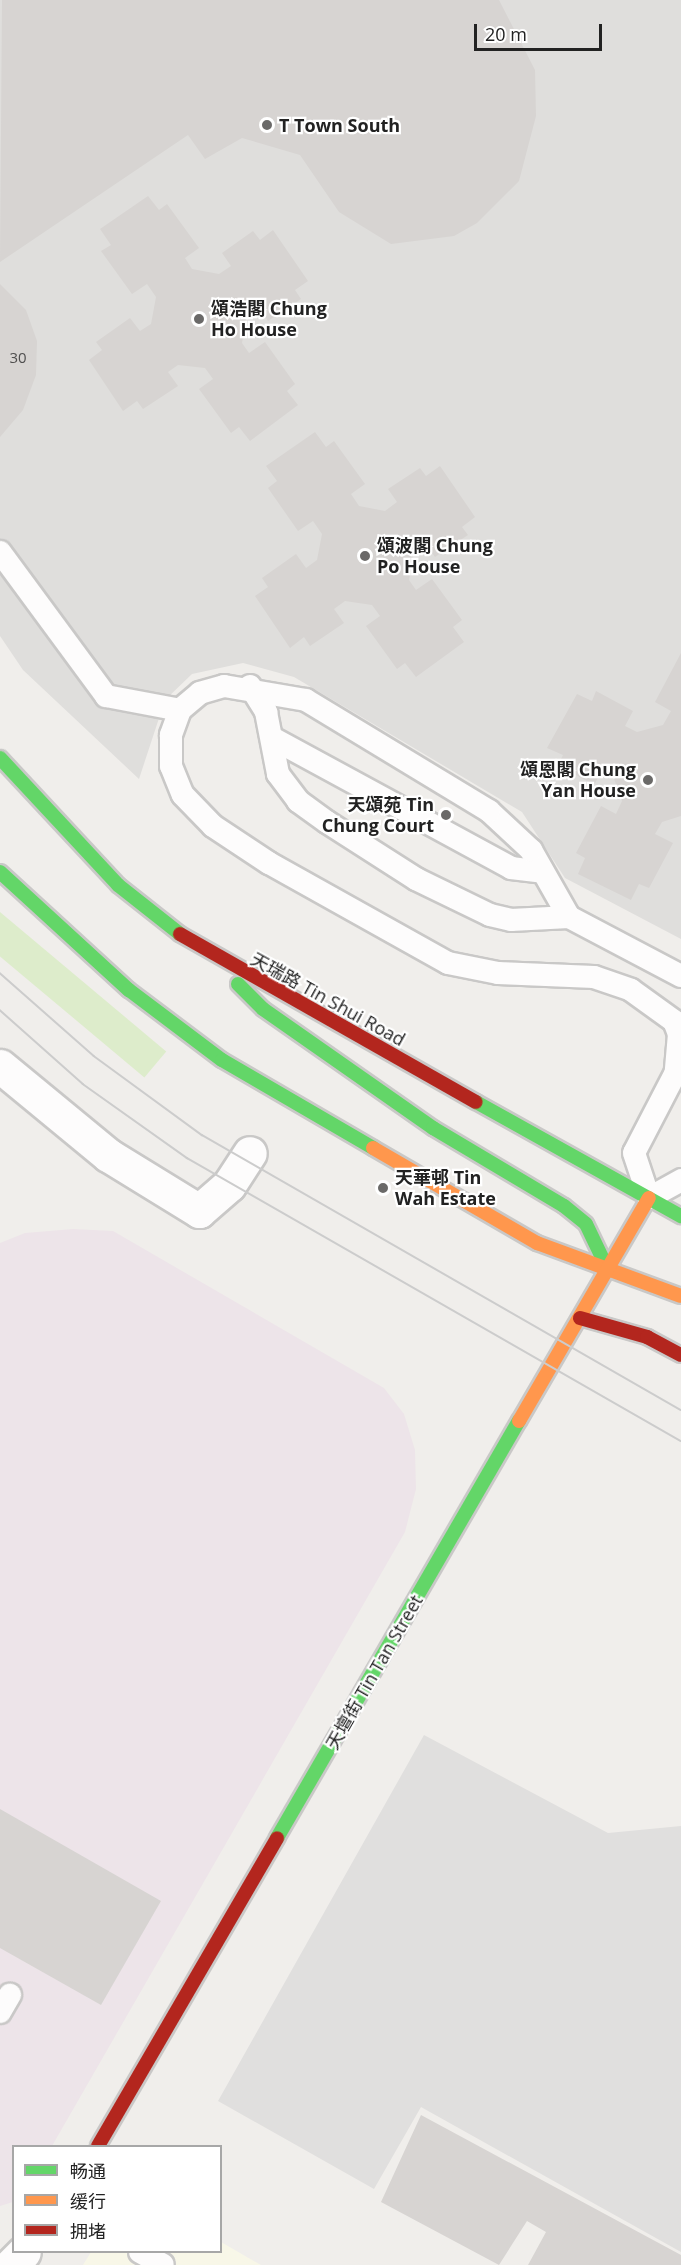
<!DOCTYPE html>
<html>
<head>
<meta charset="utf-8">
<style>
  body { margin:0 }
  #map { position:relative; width:681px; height:2265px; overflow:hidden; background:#f0eeeb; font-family:"Open Sans","Noto Sans SC",sans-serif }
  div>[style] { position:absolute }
  .residential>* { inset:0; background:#dfdedc }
  .industrial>* { inset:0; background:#ede4e9 }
  .education>* { inset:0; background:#f8f7e8 }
  .grass>* { inset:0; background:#ddeccb; transform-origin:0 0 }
  .parking>* { inset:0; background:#e0dfde }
  .building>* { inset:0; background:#d7d4d2 }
  .roads { filter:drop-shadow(2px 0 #c9c8c7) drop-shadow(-2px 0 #c9c8c7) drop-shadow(0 2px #c9c8c7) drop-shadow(0 -2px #c9c8c7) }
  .lane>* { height:22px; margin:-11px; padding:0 11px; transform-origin:11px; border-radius:11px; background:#fdfcfc }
  .street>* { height:33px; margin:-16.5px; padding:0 16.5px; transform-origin:16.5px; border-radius:16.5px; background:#fdfcfc }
  .fast>* { height:14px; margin:-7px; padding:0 7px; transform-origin:7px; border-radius:7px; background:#63d668 }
  .slow>* { height:14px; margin:-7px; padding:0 7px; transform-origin:7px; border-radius:7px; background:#ff974d }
  .jam>* { height:14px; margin:-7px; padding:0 7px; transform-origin:7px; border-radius:7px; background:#b3261e }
  .tram>* { height:1.5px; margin:-0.75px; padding:0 0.75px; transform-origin:0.75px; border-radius:0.75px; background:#ccc }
  .dots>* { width:16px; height:16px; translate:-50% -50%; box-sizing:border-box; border:3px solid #fff; border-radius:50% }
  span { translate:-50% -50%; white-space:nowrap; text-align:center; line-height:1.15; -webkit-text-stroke:4.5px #fff; paint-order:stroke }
  .number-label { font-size:15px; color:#4f4e4e }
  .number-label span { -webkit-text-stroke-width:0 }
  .poi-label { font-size:18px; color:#222; font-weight:700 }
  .left { translate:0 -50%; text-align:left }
  .right { translate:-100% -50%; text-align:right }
  .street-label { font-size:18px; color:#222 }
  .legend { position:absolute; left:12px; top:2145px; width:210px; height:108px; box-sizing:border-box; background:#fff; border:2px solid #a7a7a7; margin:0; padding:8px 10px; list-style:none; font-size:18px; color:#222 }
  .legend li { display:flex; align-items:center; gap:12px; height:30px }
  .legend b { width:30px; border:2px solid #a7a7a7 }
  .scale { position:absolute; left:474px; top:24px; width:128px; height:27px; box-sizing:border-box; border:3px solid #222; border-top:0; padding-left:8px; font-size:18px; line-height:21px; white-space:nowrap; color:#222; -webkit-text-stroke:4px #fff; paint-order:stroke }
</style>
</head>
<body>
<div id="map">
  <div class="residential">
    <i style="clip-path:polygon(0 0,681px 0,681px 939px,565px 878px,522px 812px,294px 677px,243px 663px,192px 674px,165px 700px,139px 779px,23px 670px,0 636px)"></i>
  </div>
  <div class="industrial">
    <i style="clip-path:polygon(73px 1229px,113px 1231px,384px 1388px,404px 1414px,415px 1450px,416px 1489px,405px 1532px,52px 2146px,14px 2146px,13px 2202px,0 2206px,0 1243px,25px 1233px)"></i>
  </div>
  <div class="education">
    <i style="clip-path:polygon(221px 2242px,261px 2265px,83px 2265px,91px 2252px,220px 2252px)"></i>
  </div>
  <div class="grass">
    <i style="left:0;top:912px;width:217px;height:34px;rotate:40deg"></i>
  </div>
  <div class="parking">
    <i style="clip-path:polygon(424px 1735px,608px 1833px,681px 1826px,681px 2252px,421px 2107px,374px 2189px,218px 2101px)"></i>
  </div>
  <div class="building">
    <i style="clip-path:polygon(499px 0,535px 70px,536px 116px,519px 181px,477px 223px,454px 236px,391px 244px,339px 212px,300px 155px,242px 138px,205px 159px,188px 135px,0 262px,2px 0)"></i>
    <i style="clip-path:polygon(148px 196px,159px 210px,167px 204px,199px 248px,185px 258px,192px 269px,219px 274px,231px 266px,222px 253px,253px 231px,260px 240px,273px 230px,308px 281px,295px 290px,301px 299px,268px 321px,258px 305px,247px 313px,242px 343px,249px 353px,265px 342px,295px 384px,287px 391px,298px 405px,250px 441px,239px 427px,231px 433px,199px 389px,213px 379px,205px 368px,178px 365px,168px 372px,178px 386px,143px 409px,137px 401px,123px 411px,89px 360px,102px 350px,96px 342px,130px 318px,140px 331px,151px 324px,156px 297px,147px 284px,132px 294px,101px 251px,111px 245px,100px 229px)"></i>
    <i style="clip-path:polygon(0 284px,26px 310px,37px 341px,36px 375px,23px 410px,0 437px)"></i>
    <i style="clip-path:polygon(315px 432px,326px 447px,334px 441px,365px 484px,351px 494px,359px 506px,385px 511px,397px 502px,388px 489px,420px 468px,426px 476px,440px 466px,475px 517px,462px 527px,468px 535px,435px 557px,424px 542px,414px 550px,409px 580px,416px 590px,432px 579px,462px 620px,453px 627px,464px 642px,416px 677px,405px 663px,397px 669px,366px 626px,380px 616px,372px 605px,345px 601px,334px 609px,344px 623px,310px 646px,304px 637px,290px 648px,255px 596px,268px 587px,262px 578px,296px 554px,306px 568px,317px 560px,322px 534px,313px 521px,298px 531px,268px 488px,277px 481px,266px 466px)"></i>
    <i style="clip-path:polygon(681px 653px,681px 816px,662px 822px,655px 834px,673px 843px,649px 888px,639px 884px,631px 900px,578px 874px,585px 858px,576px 853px,601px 806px,616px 814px,622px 801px,613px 776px,602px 770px,594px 785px,558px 765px,563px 755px,547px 748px,577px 694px,592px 701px,596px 691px,633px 711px,625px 726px,637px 732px,663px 725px,671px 711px,655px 702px)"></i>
    <i style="clip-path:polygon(0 1809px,161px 1901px,101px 2005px,0 1948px)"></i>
    <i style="clip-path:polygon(421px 2115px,681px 2255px,681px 2265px,528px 2265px,546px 2232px,527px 2221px,499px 2265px,381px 2202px)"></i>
  </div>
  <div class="roads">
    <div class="lane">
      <i style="left:0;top:552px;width:179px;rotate:53.6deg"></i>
      <i style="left:106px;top:696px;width:75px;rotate:10.7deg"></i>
      <i style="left:250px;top:686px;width:31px;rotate:58deg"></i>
      <i style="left:266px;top:712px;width:63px;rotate:79deg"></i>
      <i style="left:278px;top:774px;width:34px;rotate:53deg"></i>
      <i style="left:298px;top:801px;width:36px;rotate:36deg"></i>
      <i style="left:327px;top:822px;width:106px;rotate:32.6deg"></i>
      <i style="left:416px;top:879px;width:82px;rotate:25.9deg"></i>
      <i style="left:490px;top:915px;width:22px;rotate:13deg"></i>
      <i style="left:511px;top:920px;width:58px;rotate:-3deg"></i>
      <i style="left:272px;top:738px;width:272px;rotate:28.5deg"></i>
      <i style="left:511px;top:868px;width:32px;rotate:7deg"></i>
      <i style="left:681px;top:976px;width:127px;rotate:-152.2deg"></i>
      <i style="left:569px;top:917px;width:77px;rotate:-119.6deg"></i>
      <i style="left:531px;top:850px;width:57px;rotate:-137.1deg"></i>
      <i style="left:489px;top:811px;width:214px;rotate:-148.8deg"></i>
      <i style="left:306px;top:700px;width:83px;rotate:-170.3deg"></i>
      <i style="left:224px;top:686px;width:25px;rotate:164deg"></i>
      <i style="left:200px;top:693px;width:26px;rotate:140deg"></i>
      <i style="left:180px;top:710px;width:27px;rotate:110deg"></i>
      <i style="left:171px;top:735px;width:31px;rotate:90deg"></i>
      <i style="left:171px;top:766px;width:31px;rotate:68deg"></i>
      <i style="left:183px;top:795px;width:43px;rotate:45.9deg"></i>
      <i style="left:213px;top:826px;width:67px;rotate:33.5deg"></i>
      <i style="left:269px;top:863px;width:205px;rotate:29.2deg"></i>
      <i style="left:448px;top:963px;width:51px;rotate:11.3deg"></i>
      <i style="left:498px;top:973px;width:96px;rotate:2.4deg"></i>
      <i style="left:594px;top:977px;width:39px;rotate:19deg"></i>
      <i style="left:631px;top:990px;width:53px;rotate:35.8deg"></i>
      <i style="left:674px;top:1021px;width:14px;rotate:69deg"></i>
      <i style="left:679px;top:1034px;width:38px;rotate:95deg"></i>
      <i style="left:676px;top:1072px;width:91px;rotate:117.4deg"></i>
      <i style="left:634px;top:1153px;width:47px;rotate:71.6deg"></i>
      <i style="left:649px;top:1198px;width:37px;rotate:-29deg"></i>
      <i style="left:0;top:2012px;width:20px;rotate:-60deg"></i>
      <i style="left:140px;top:2252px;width:26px;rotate:29deg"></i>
    </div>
    <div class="street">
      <i style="left:0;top:1066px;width:140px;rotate:39.5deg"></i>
      <i style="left:108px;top:1155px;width:107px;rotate:31.6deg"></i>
      <i style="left:199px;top:1211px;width:40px;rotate:-41deg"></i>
      <i style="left:229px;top:1185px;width:38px;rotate:-57deg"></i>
      <i style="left:11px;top:2265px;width:18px;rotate:-45deg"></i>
    </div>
    <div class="fast">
      <i style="left:0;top:758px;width:173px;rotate:47.1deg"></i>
      <i style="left:118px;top:885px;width:79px;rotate:38.3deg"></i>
      <i style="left:0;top:872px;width:175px;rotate:42.5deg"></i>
      <i style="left:129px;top:990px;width:116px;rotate:37deg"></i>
      <i style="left:222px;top:1060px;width:175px;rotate:30.2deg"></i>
      <i style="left:238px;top:984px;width:35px;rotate:45deg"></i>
      <i style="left:263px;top:1009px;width:208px;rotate:35deg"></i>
      <i style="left:433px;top:1128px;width:152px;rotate:30.8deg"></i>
      <i style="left:564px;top:1206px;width:28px;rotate:39deg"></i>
      <i style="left:586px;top:1224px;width:51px;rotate:64.4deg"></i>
      <i style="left:476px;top:1102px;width:235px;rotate:29.1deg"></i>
      <i style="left:277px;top:1838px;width:482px;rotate:-59.9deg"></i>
    </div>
    <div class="slow">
      <i style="left:373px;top:1148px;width:190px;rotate:30.1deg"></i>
      <i style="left:537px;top:1243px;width:153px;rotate:20.2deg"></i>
      <i style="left:519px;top:1421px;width:258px;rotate:-59.8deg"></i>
    </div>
    <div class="jam">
      <i style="left:180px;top:934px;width:340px;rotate:29.6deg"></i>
      <i style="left:580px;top:1318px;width:70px;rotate:15.8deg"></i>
      <i style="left:647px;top:1337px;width:38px;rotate:28deg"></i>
      <i style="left:98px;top:2146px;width:356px;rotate:-59.8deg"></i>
    </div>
  </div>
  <div class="tram">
    <i style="left:0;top:973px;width:125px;rotate:41.4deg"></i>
    <i style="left:94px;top:1056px;width:134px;rotate:36.2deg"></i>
    <i style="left:202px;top:1135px;width:552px;rotate:29.86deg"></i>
    <i style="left:0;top:1010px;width:111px;rotate:41.7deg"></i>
    <i style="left:83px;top:1084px;width:128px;rotate:35.4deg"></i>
    <i style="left:187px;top:1158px;width:569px;rotate:29.81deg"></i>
  </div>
  <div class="dots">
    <i style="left:267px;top:125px;background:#6a6968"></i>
    <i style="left:199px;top:319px;background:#6a6968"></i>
    <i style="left:365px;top:556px;background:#6a6968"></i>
    <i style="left:648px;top:780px;background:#6a6968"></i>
    <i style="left:446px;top:815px;background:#6a6968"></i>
    <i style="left:383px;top:1188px;background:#6a6968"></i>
  </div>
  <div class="number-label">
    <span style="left:18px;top:358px">30</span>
  </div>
  <div class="poi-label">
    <span class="left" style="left:279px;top:125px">T Town South</span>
    <span class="left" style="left:211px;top:319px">頌浩閣 Chung<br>Ho House</span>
    <span class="left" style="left:377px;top:556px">頌波閣 Chung<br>Po House</span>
    <span class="right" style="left:636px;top:780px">頌恩閣 Chung<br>Yan House</span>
    <span class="right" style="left:434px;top:815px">天頌苑 Tin<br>Chung Court</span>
    <span class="left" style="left:395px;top:1188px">天華邨 Tin<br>Wah Estate</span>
  </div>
  <div class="street-label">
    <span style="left:328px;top:999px;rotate:29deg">天瑞路 Tin Shui Road</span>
    <span style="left:374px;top:1672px;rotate:-60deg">天壇街 Tin Tan Street</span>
  </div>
  <ul class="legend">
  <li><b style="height:8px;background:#63d668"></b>畅通</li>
  <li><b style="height:8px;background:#ff974d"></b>缓行</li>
  <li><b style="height:8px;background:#b3261e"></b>拥堵</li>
  </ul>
  <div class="scale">20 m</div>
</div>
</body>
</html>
